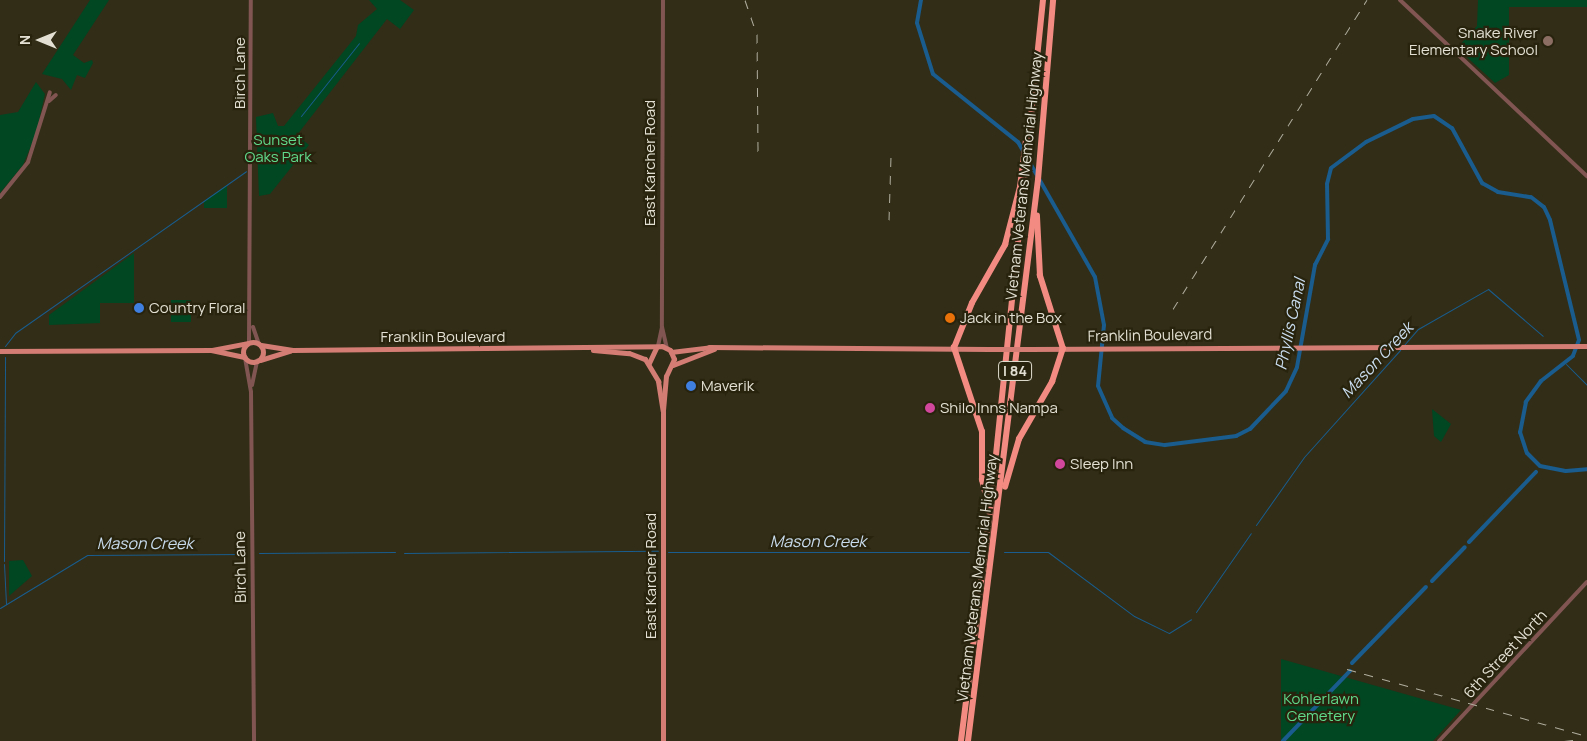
<!DOCTYPE html>
<html>
<head>
<meta charset="utf-8">
<style>
  body { margin:0 }
  #map { position:relative; width:1587px; height:741px; overflow:hidden; background:#312d17; font-family:Manrope,sans-serif }
  div>[style] { position:absolute }
  .green>* { inset:0; background:#004722; transform-origin:0 0 }
  .stream>* { height:1px; margin:-0.5px; padding:0 0.5px; transform-origin:0.5px; border-radius:0.5px; background:#195c8d }
  .canal>* { height:4px; margin:-2px; padding:0 2px; transform-origin:2px; border-radius:2px; background:#195c8d }
  .minor>* { height:4px; margin:-2px; padding:0 2px; transform-origin:2px; border-radius:2px; background:#815652 }
  .major>* { height:5px; margin:-2.5px; padding:0 2.5px; transform-origin:2.5px; border-radius:2.5px; background:#d37d75 }
  .major>.ring { margin:-2.5px; padding:0; box-sizing:content-box; background:none; border:5px solid #d37d75; border-radius:50% }
  .highway>* { height:5.5px; margin:-2.75px; padding:0 2.75px; transform-origin:2.75px; border-radius:2.75px; background:#f38b83 }
  .rail>* { height:1px; margin-top:-0.5px; transform-origin:0; background:repeating-linear-gradient(90deg,#b1ae9f 0 9px,transparent 0 18px) }
  .major-bridge>* { height:5px; margin:-2.5px; padding:0 2.5px; transform-origin:2.5px; border-radius:2.5px; background:#d37d75 }
  .dots>* { width:14px; height:14px; translate:-50% -50%; box-sizing:border-box; border:2px solid #27230d; border-radius:50% }
  span { translate:-50% -50%; white-space:nowrap; text-align:center; line-height:1.15; -webkit-text-stroke:4.5px #27230d; paint-order:stroke }
  .shield-label span { padding:1px 4px; background:#27230d; border:1px solid; border-radius:4px; -webkit-text-stroke-width:0 }
  .shield-label { font-size:14px; color:#e3e0d3; font-weight:700 }
  .poi-label { font-size:15px; color:#e3e0d3 }
  .right { translate:-100% -50%; text-align:right }
  .left { translate:0 -50%; text-align:left }
  .street-label { font-size:15px; color:#e3e0d3 }
  .park-label { font-size:15px; color:#60db8c }
  .water-label { font-size:16px; color:#c9dcee; font-style:italic }
  .north { position:absolute; left:15px; top:15px; width:50px; height:50px; -webkit-text-stroke:4px #27230d; paint-order:stroke; rotate:270deg; font-size:14px; font-weight:700; line-height:20px; text-align:center; color:#e3e0d3 }
  .north::after { content:''; display:block; margin:auto; width:18px; height:22px; background:#e3e0d3; clip-path:polygon(50% 0,100% 100%,50% 72%,0 100%) }
</style>
</head>
<body>
<div id="map">
  <div class="green">
    <i style="clip-path:polygon(90px 0,109px 0,73px 55px,84px 63px,92px 60px,93px 63px,85px 78px,77px 75px,71px 90px,62px 79px,42px 74px)"></i>
    <i style="clip-path:polygon(369px 0,400px 0,414px 10px,400px 29px,387px 19px,297px 135px,309px 145px,270px 194px,259px 196px,256px 117px,273px 113px,278px 126px,284px 126px,356px 36px,358px 25px,377px 9px)"></i>
    <i style="clip-path:polygon(1478px 0,1587px 0,1587px 7px,1509px 7px,1509px 75px,1495px 83px,1457px 48px,1477px 26px)"></i>
    <i style="clip-path:polygon(36px 82px,45px 94px,36px 134px,23px 165px,0 193px,0 115px,18px 112px)"></i>
    <i style="clip-path:polygon(227px 185px,227px 208px,204px 208px,204px 201px)"></i>
    <i style="clip-path:polygon(134px 253px,134px 303px,100px 303px,100px 323px,49px 325px,49px 315px)"></i>
    <i style="left:171px;top:300px;width:20px;height:22px"></i>
    <i style="clip-path:polygon(1432px 409px,1451px 424px,1441px 442px,1434px 436px)"></i>
    <i style="clip-path:polygon(23px 560px,32px 576px,9px 596px,9px 561px)"></i>
    <i style="clip-path:polygon(1281px 659px,1334px 674px,1461px 710px,1433px 741px,1281px 741px)"></i>
  </div>
  <div class="stream">
    <i style="left:301px;top:116px;width:93px;rotate:-51.5deg"></i>
    <i style="left:1404px;top:345px;width:21px;rotate:-49deg"></i>
    <i style="left:1418px;top:329px;width:81px;rotate:-29.7deg"></i>
    <i style="left:1488px;top:289px;width:72px;rotate:40.5deg"></i>
    <i style="left:5px;top:346px;width:16px;rotate:-52deg"></i>
    <i style="left:15px;top:333px;width:282px;rotate:-35deg"></i>
    <i style="left:1566px;top:364px;width:30px;rotate:45deg"></i>
    <i style="left:1256px;top:525px;width:83px;rotate:-54.8deg"></i>
    <i style="left:1304px;top:457px;width:144px;rotate:-48.1deg"></i>
    <i style="left:668px;top:552px;width:301px"></i>
    <i style="left:1004px;top:552px;width:44px"></i>
    <i style="left:1048px;top:552px;width:107px;rotate:36.7deg"></i>
    <i style="left:1134px;top:616px;width:39px;rotate:26deg"></i>
    <i style="left:1169px;top:633px;width:26px;rotate:-32deg"></i>
    <i style="left:259px;top:553px;width:136px;rotate:-0.4deg"></i>
    <i style="left:404px;top:553px;width:254px;rotate:-0.5deg"></i>
    <i style="left:4px;top:561px;width:204px;rotate:-89.7deg"></i>
    <i style="left:4px;top:564px;width:40px;rotate:87.1deg"></i>
    <i style="left:0;top:608px;width:102px;rotate:-31.3deg"></i>
    <i style="left:87px;top:555px;width:157px;rotate:-0.4deg"></i>
    <i style="left:1196px;top:612px;width:96px;rotate:-55.2deg"></i>
  </div>
  <div class="canal">
    <i style="left:921px;top:0;width:23px;rotate:100deg"></i>
    <i style="left:917px;top:23px;width:53px;rotate:72.6deg"></i>
    <i style="left:933px;top:74px;width:109px;rotate:38.7deg"></i>
    <i style="left:1018px;top:142px;width:155px;rotate:60.3deg"></i>
    <i style="left:1095px;top:277px;width:49px;rotate:79.4deg"></i>
    <i style="left:1104px;top:325px;width:61px;rotate:95.6deg"></i>
    <i style="left:1098px;top:386px;width:35px;rotate:66deg"></i>
    <i style="left:1112px;top:418px;width:15px;rotate:42deg"></i>
    <i style="left:1123px;top:428px;width:26px;rotate:32deg"></i>
    <i style="left:1145px;top:442px;width:20px;rotate:9deg"></i>
    <i style="left:1165px;top:445px;width:72px;rotate:-7.2deg"></i>
    <i style="left:1236px;top:436px;width:16px;rotate:-27deg"></i>
    <i style="left:1250px;top:429px;width:52px;rotate:-46.5deg"></i>
    <i style="left:1286px;top:391px;width:26px;rotate:-65deg"></i>
    <i style="left:1297px;top:367px;width:104px;rotate:-80deg"></i>
    <i style="left:1315px;top:265px;width:29px;rotate:-63deg"></i>
    <i style="left:1328px;top:239px;width:55px;rotate:-91deg"></i>
    <i style="left:1327px;top:184px;width:16px;rotate:-76deg"></i>
    <i style="left:1331px;top:168px;width:44px;rotate:-36.6deg"></i>
    <i style="left:1366px;top:142px;width:52px;rotate:-26.1deg"></i>
    <i style="left:1413px;top:119px;width:21px;rotate:-8deg"></i>
    <i style="left:1434px;top:116px;width:22px;rotate:34deg"></i>
    <i style="left:1452px;top:128px;width:63px;rotate:61.4deg"></i>
    <i style="left:1482px;top:183px;width:18px;rotate:29deg"></i>
    <i style="left:1498px;top:192px;width:33px;rotate:9deg"></i>
    <i style="left:1531px;top:197px;width:16px;rotate:38deg"></i>
    <i style="left:1544px;top:207px;width:14px;rotate:65deg"></i>
    <i style="left:1550px;top:220px;width:123px;rotate:76.4deg"></i>
    <i style="left:1579px;top:340px;width:17px;rotate:111deg"></i>
    <i style="left:1573px;top:356px;width:41px;rotate:142deg"></i>
    <i style="left:1541px;top:381px;width:26px;rotate:126deg"></i>
    <i style="left:1526px;top:402px;width:31px;rotate:101deg"></i>
    <i style="left:1520px;top:432px;width:22px;rotate:72deg"></i>
    <i style="left:1527px;top:453px;width:18px;rotate:45deg"></i>
    <i style="left:1540px;top:466px;width:26px;rotate:11deg"></i>
    <i style="left:1566px;top:471px;width:21px;rotate:-5deg"></i>
    <i style="left:1469px;top:542px;width:97px;rotate:-46.3deg"></i>
    <i style="left:1432px;top:581px;width:47px;rotate:-45.9deg"></i>
    <i style="left:1352px;top:663px;width:106px;rotate:-45.8deg"></i>
    <i style="left:1283px;top:741px;width:97px;rotate:-46.3deg"></i>
  </div>
  <div class="minor">
    <i style="left:663px;top:0;width:327px;rotate:90.2deg"></i>
    <i style="left:662px;top:327px;width:22px;rotate:77deg"></i>
    <i style="left:1400px;top:0;width:257px;rotate:43.3deg"></i>
    <i style="left:49px;top:101px;width:9px;rotate:-41deg"></i>
    <i style="left:0;top:197px;width:45px;rotate:-51.3deg"></i>
    <i style="left:28px;top:162px;width:73px;rotate:-72.6deg"></i>
    <i style="left:253px;top:327px;width:18px;rotate:71deg"></i>
    <i style="left:249px;top:342px;width:342px;rotate:-89.7deg"></i>
    <i style="left:658px;top:346px;width:19px;rotate:-78deg"></i>
    <i style="left:245px;top:358px;width:35px;rotate:80deg"></i>
    <i style="left:251px;top:392px;width:349px;rotate:89.5deg"></i>
    <i style="left:252px;top:385px;width:25px;rotate:-78deg"></i>
    <i style="left:1439px;top:741px;width:217px;rotate:-47.1deg"></i>
  </div>
  <div class="major">
    <i class="ring" style="left:243px;top:342px;width:15px;height:15px"></i>
    <i style="left:261px;top:345px;width:32px;rotate:9deg"></i>
    <i style="left:293px;top:350px;width:369px;rotate:-0.6deg"></i>
    <i style="left:662px;top:346px;width:9px;rotate:27deg"></i>
    <i style="left:670px;top:350px;width:10px;rotate:66deg"></i>
    <i style="left:674px;top:359px;width:19px;rotate:115deg"></i>
    <i style="left:666px;top:376px;width:35px;rotate:95deg"></i>
    <i style="left:663px;top:411px;width:330px;rotate:90deg"></i>
    <i style="left:1030px;top:349px;width:557px;rotate:-0.31deg"></i>
    <i style="left:212px;top:350px;width:36px;rotate:-11deg"></i>
    <i style="left:593px;top:350px;width:36px;rotate:5deg"></i>
    <i style="left:629px;top:353px;width:17px;rotate:21deg"></i>
    <i style="left:645px;top:359px;width:26px;rotate:59deg"></i>
    <i style="left:658px;top:381px;width:30px;rotate:81deg"></i>
    <i style="left:0;top:351px;width:211px;rotate:-0.3deg"></i>
    <i style="left:211px;top:350px;width:34px;rotate:12deg"></i>
    <i style="left:671px;top:352px;width:38px;rotate:-7deg"></i>
    <i style="left:709px;top:347px;width:280px;rotate:0.4deg"></i>
    <i style="left:260px;top:360px;width:31px;rotate:-17deg"></i>
    <i style="left:649px;top:363px;width:17px;rotate:-65deg"></i>
    <i style="left:673px;top:365px;width:44px;rotate:-21.3deg"></i>
  </div>
  <div class="highway">
    <i style="left:1005px;top:487px;width:50px;rotate:-73.7deg"></i>
    <i style="left:1019px;top:439px;width:66px;rotate:-59.9deg"></i>
    <i style="left:1052px;top:382px;width:35px;rotate:-72deg"></i>
    <i style="left:1063px;top:349px;width:77px;rotate:-107.5deg"></i>
    <i style="left:1040px;top:276px;width:60px;rotate:-92.9deg"></i>
    <i style="left:989px;top:508px;width:29px;rotate:-104deg"></i>
    <i style="left:982px;top:480px;width:48px;rotate:-90deg"></i>
    <i style="left:982px;top:432px;width:89px;rotate:-108.4deg"></i>
    <i style="left:954px;top:348px;width:48px;rotate:-68.2deg"></i>
    <i style="left:972px;top:303px;width:67px;rotate:-60.4deg"></i>
    <i style="left:1005px;top:245px;width:60px;rotate:-75.5deg"></i>
    <i style="left:1020px;top:187px;width:47px;rotate:-82.7deg"></i>
    <i style="left:961px;top:741px;width:230px;rotate:-82.8deg"></i>
    <i style="left:990px;top:513px;width:516px;rotate:-84.1deg"></i>
    <i style="left:968px;top:741px;width:565px;rotate:-82.89deg"></i>
    <i style="left:1038px;top:180px;width:181px;rotate:-85.2deg"></i>
  </div>
  <div class="rail">
    <i style="left:745px;top:0;width:36px;rotate:71deg"></i>
    <i style="left:757px;top:34px;width:123px;rotate:89.5deg"></i>
    <i style="left:889px;top:220px;width:65px;rotate:-88.2deg"></i>
    <i style="left:1173px;top:309px;width:365px;rotate:-57.9deg"></i>
    <i style="left:1347px;top:669px;width:249px;rotate:15.6deg"></i>
    <i style="left:1564px;top:741px;width:18px;rotate:-6deg"></i>
  </div>
  <div class="major-bridge">
    <i style="left:989px;top:349px;width:41px"></i>
  </div>
  <div class="dots">
    <i style="left:1548px;top:41px;background:#8d6e63"></i>
    <i style="left:139px;top:308px;background:#3f7fe0"></i>
    <i style="left:950px;top:318px;background:#e8710a"></i>
    <i style="left:691px;top:386px;background:#3f7fe0"></i>
    <i style="left:930px;top:408px;background:#d1479c"></i>
    <i style="left:1060px;top:464px;background:#d1479c"></i>
  </div>
  <div class="shield-label">
    <span style="left:1015px;top:371px">I 84</span>
  </div>
  <div class="poi-label">
    <span class="right" style="left:1538px;top:41px">Snake River<br>Elementary School</span>
    <span class="left" style="left:149px;top:308px">Country Floral</span>
    <span class="left" style="left:960px;top:318px">Jack in the Box</span>
    <span class="left" style="left:701px;top:386px">Maverik</span>
    <span class="left" style="left:940px;top:408px">Shilo Inns Nampa</span>
    <span class="left" style="left:1070px;top:464px">Sleep Inn</span>
  </div>
  <div class="street-label">
    <span style="left:240px;top:73px;rotate:-90deg">Birch Lane</span>
    <span style="left:650px;top:163px;rotate:-90deg">East Karcher Road</span>
    <span style="left:1024px;top:176px;rotate:-84deg">Vietnam Veterans Memorial Highway</span>
    <span style="left:1150px;top:335px;rotate:-1deg">Franklin Boulevard</span>
    <span style="left:443px;top:337px">Franklin Boulevard</span>
    <span style="left:240px;top:567px;rotate:-91deg">Birch Lane</span>
    <span style="left:651px;top:576px;rotate:-90deg">East Karcher Road</span>
    <span style="left:977px;top:578px;rotate:-83deg">Vietnam Veterans Memorial Highway</span>
    <span style="left:1505px;top:654px;rotate:-47deg">6th Street North</span>
  </div>
  <div class="park-label">
    <span style="left:278px;top:148px">Sunset<br>Oaks Park</span>
    <span style="left:1321px;top:707px">Kohlerlawn<br>Cemetery</span>
  </div>
  <div class="water-label">
    <span style="left:1290px;top:324px;rotate:-78deg">Phyllis Canal</span>
    <span style="left:1377px;top:360px;rotate:-47deg">Mason Creek</span>
    <span style="left:818px;top:541px">Mason Creek</span>
    <span style="left:145px;top:543px">Mason Creek</span>
  </div>
  <div class="north">N</div>
</div>
</body>
</html>
